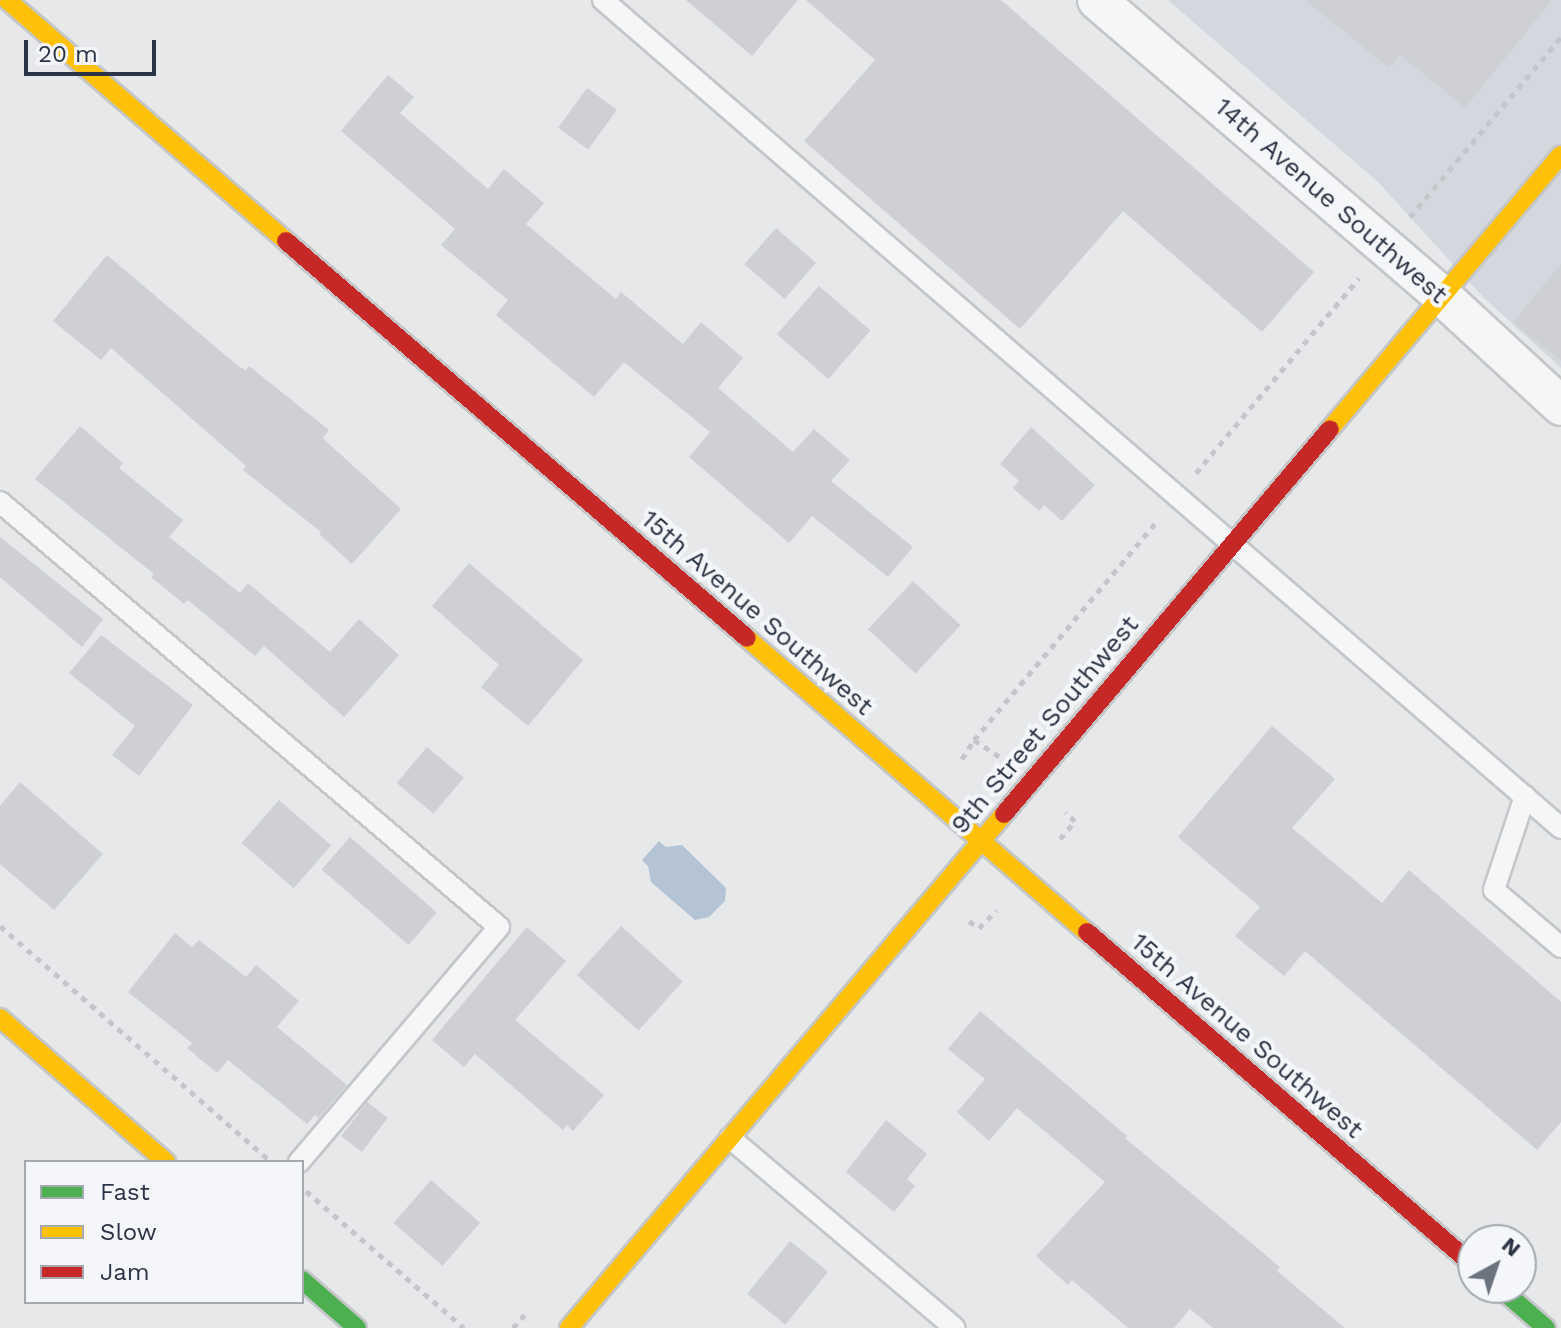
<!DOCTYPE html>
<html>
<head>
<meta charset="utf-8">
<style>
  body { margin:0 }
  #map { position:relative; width:1561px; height:1328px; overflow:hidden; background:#e6e8ea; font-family:"Work Sans",sans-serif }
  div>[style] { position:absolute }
  .built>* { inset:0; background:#d4d7dd }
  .water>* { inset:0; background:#b4c4d5 }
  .building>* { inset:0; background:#ced0d3; transform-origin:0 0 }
  .path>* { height:5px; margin-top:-2.5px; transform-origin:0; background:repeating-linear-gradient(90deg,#c5c6ca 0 6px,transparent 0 12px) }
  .roads { filter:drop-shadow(2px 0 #c4c6c8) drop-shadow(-2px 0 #c4c6c8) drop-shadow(0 2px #c4c6c8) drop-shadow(0 -2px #c4c6c8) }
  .lane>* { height:20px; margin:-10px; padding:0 10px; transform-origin:10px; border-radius:10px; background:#f5f6f7 }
  .street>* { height:38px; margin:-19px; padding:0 19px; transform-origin:19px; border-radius:19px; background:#f5f6f7 }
  .fast>* { height:18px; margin:-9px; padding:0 9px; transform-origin:9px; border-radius:9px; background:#4caf50 }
  .slow>* { height:18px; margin:-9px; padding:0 9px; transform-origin:9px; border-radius:9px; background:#ffc107 }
  .jam>* { height:18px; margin:-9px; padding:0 9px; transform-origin:9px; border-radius:9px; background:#c62828 }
  span { translate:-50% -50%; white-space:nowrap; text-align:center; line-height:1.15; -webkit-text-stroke:8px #f4f6f9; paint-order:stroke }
  .street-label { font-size:26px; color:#2b3445 }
  .legend { position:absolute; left:24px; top:1160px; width:280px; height:144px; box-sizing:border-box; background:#f4f6f9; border:2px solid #a4a8b1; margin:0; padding:10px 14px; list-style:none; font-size:24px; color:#2b3445 }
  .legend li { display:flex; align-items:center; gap:16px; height:40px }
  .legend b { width:40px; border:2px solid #a4a8b1 }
  .north { position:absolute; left:1457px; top:1224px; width:80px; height:80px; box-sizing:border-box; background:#f4f6f9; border:2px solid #a4a8b1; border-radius:50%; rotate:40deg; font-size:22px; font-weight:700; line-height:32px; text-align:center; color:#2b3445 }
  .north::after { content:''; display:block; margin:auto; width:28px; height:36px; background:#6c737f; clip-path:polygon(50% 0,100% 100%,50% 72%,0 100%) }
  .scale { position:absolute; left:24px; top:40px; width:132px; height:36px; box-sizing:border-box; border:4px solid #2b3445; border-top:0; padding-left:10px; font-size:24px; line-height:28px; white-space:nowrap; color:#2b3445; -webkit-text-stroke:6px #f4f6f9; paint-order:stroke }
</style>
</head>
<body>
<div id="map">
  <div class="built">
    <i style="clip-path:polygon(1168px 0,1561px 0,1561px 368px,1483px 297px,1379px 183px)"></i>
  </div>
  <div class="water">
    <i style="clip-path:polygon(659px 841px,666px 847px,682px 845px,726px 888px,725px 901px,709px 917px,695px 920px,651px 882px,648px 866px,642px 860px)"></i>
  </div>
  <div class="building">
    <i style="clip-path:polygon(686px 0,798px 0,752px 56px)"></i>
    <i style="clip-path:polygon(806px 0,1001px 0,1314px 272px,1262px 332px,1123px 211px,1020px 329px,804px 141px,875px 60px)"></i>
    <i style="clip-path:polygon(1305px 0,1552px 0,1465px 108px,1400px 55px,1389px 68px)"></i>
    <i style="clip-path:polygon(388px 75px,414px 97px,400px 113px,488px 189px,504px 169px,544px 203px,526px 224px,616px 299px,621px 292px,683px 344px,701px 322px,743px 358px,718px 388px,793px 452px,814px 429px,850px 460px,831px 481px,913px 547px,888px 577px,812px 516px,789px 543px,689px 457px,710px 432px,624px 362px,594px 397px,496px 315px,508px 300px,441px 245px,455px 229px,341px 131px)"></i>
    <i style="left:587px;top:88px;width:37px;height:49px;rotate:36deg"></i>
    <i style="left:776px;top:228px;width:53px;height:48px;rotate:41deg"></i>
    <i style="clip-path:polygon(107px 255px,238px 366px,246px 370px,249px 366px,329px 430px,323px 438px,329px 444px,401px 509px,352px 564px,319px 534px,321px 532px,243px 470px,246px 466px,111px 348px,101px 360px,53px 321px)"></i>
    <i style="clip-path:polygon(1561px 264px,1561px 361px,1513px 322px)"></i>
    <i style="left:819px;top:286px;width:68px;height:64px;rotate:41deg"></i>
    <i style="clip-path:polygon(80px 426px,123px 463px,119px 468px,183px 520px,169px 537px,240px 593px,248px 583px,330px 652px,359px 619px,399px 655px,344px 717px,264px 646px,255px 656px,188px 600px,184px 604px,151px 577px,154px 574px,35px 479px)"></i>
    <i style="clip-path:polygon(1031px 427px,1095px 485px,1062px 521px,1044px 505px,1039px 511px,1013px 488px,1019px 481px,1000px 464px)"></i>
    <i style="clip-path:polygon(0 537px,103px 619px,82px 647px,0 577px)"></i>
    <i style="clip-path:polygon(469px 563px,583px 660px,528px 726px,481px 687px,499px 665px,432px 606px)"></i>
    <i style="left:913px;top:581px;width:65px;height:66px;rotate:43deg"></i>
    <i style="clip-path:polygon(101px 635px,193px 705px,139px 776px,112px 755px,135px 726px,69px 673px)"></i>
    <i style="clip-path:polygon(1272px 726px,1335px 779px,1292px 828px,1382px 903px,1409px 870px,1561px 1002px,1561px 1122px,1537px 1150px,1305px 951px,1284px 976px,1235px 936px,1260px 907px,1178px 837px)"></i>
    <i style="left:427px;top:747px;width:48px;height:47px;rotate:40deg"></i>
    <i style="clip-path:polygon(20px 782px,103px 854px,54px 910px,0 864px,0 806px)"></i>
    <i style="left:279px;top:800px;width:69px;height:57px;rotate:41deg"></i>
    <i style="left:350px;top:837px;width:115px;height:43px;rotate:41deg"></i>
    <i style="left:621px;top:926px;width:83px;height:66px;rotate:42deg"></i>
    <i style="clip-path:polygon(527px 927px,566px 961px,515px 1020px,604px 1095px,573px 1131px,567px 1125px,563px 1130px,475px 1054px,464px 1067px,432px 1040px)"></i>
    <i style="clip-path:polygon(175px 933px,192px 947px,199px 940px,246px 977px,256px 965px,299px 1001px,277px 1027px,347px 1085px,319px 1118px,315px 1115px,307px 1124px,228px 1060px,217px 1073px,187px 1048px,192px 1043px,128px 992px)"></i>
    <i style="clip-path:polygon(980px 1011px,1127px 1136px,1125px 1138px,1280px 1267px,1277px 1271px,1345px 1328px,1213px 1328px,1190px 1309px,1174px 1328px,1128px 1328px,1072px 1280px,1068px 1285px,1036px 1256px,1105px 1182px,1017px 1108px,989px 1141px,957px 1112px,985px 1079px,948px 1049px)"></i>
    <i style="left:367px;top:1102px;width:26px;height:43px;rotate:37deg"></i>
    <i style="clip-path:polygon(886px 1120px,927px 1154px,907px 1179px,915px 1186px,894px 1212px,846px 1172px)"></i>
    <i style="left:431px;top:1180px;width:65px;height:57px;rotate:41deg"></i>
    <i style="left:790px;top:1241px;width:49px;height:68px;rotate:39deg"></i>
  </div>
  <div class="path">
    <i style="left:1410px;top:217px;width:235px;rotate:-50deg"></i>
    <i style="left:1196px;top:473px;width:254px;rotate:-50.1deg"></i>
    <i style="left:974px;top:740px;width:285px;rotate:-50.1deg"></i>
    <i style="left:962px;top:759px;width:22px;rotate:-58deg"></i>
    <i style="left:974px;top:740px;width:30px;rotate:33deg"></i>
    <i style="left:1060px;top:839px;width:23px;rotate:-50deg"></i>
    <i style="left:1075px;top:821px;width:13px;rotate:-138deg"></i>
    <i style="left:969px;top:921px;width:12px;rotate:35deg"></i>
    <i style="left:979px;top:928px;width:25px;rotate:-45deg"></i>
    <i style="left:0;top:926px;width:355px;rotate:41deg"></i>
    <i style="left:306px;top:1191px;width:209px;rotate:40.9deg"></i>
    <i style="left:513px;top:1328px;width:18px;rotate:-49deg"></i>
  </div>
  <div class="roads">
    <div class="lane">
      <i style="left:603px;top:0;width:1266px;rotate:40.84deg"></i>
      <i style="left:0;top:502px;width:655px;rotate:40.42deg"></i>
      <i style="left:499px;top:927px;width:309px;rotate:130.4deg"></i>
      <i style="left:1525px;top:796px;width:99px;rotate:108.3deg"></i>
      <i style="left:1494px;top:890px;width:88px;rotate:40.4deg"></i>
      <i style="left:730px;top:1138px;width:294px;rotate:40.2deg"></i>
    </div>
    <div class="street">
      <i style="left:1097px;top:0;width:455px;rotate:40.6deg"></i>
      <i style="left:1442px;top:296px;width:162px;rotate:42.7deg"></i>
    </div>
    <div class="fast">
      <i style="left:302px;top:1280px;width:73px;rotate:41.1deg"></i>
      <i style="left:1500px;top:1288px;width:61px;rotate:41deg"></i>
    </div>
    <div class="slow">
      <i style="left:7px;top:0;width:369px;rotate:40.8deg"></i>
      <i style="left:1330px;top:429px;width:358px;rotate:-49.9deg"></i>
      <i style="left:747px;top:638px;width:449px;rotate:40.9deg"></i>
      <i style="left:0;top:1018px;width:220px;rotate:40.9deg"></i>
      <i style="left:569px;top:1328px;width:673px;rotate:-49.76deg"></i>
    </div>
    <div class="jam">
      <i style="left:286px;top:241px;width:608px;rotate:40.73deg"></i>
      <i style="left:1004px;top:814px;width:504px;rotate:-49.74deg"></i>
      <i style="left:1087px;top:932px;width:510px;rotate:40.78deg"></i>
    </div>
  </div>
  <div class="street-label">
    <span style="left:1331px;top:201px;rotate:41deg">14th Avenue Southwest</span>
    <span style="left:757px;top:613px;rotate:41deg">15th Avenue Southwest</span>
    <span style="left:1045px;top:725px;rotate:-50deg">9th Street Southwest</span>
    <span style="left:1247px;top:1036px;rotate:41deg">15th Avenue Southwest</span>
  </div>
  <ul class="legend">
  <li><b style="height:10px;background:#4caf50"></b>Fast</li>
  <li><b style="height:10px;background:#ffc107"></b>Slow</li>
  <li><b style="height:10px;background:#c62828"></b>Jam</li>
  </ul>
  <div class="north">N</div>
  <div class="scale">20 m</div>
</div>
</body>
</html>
